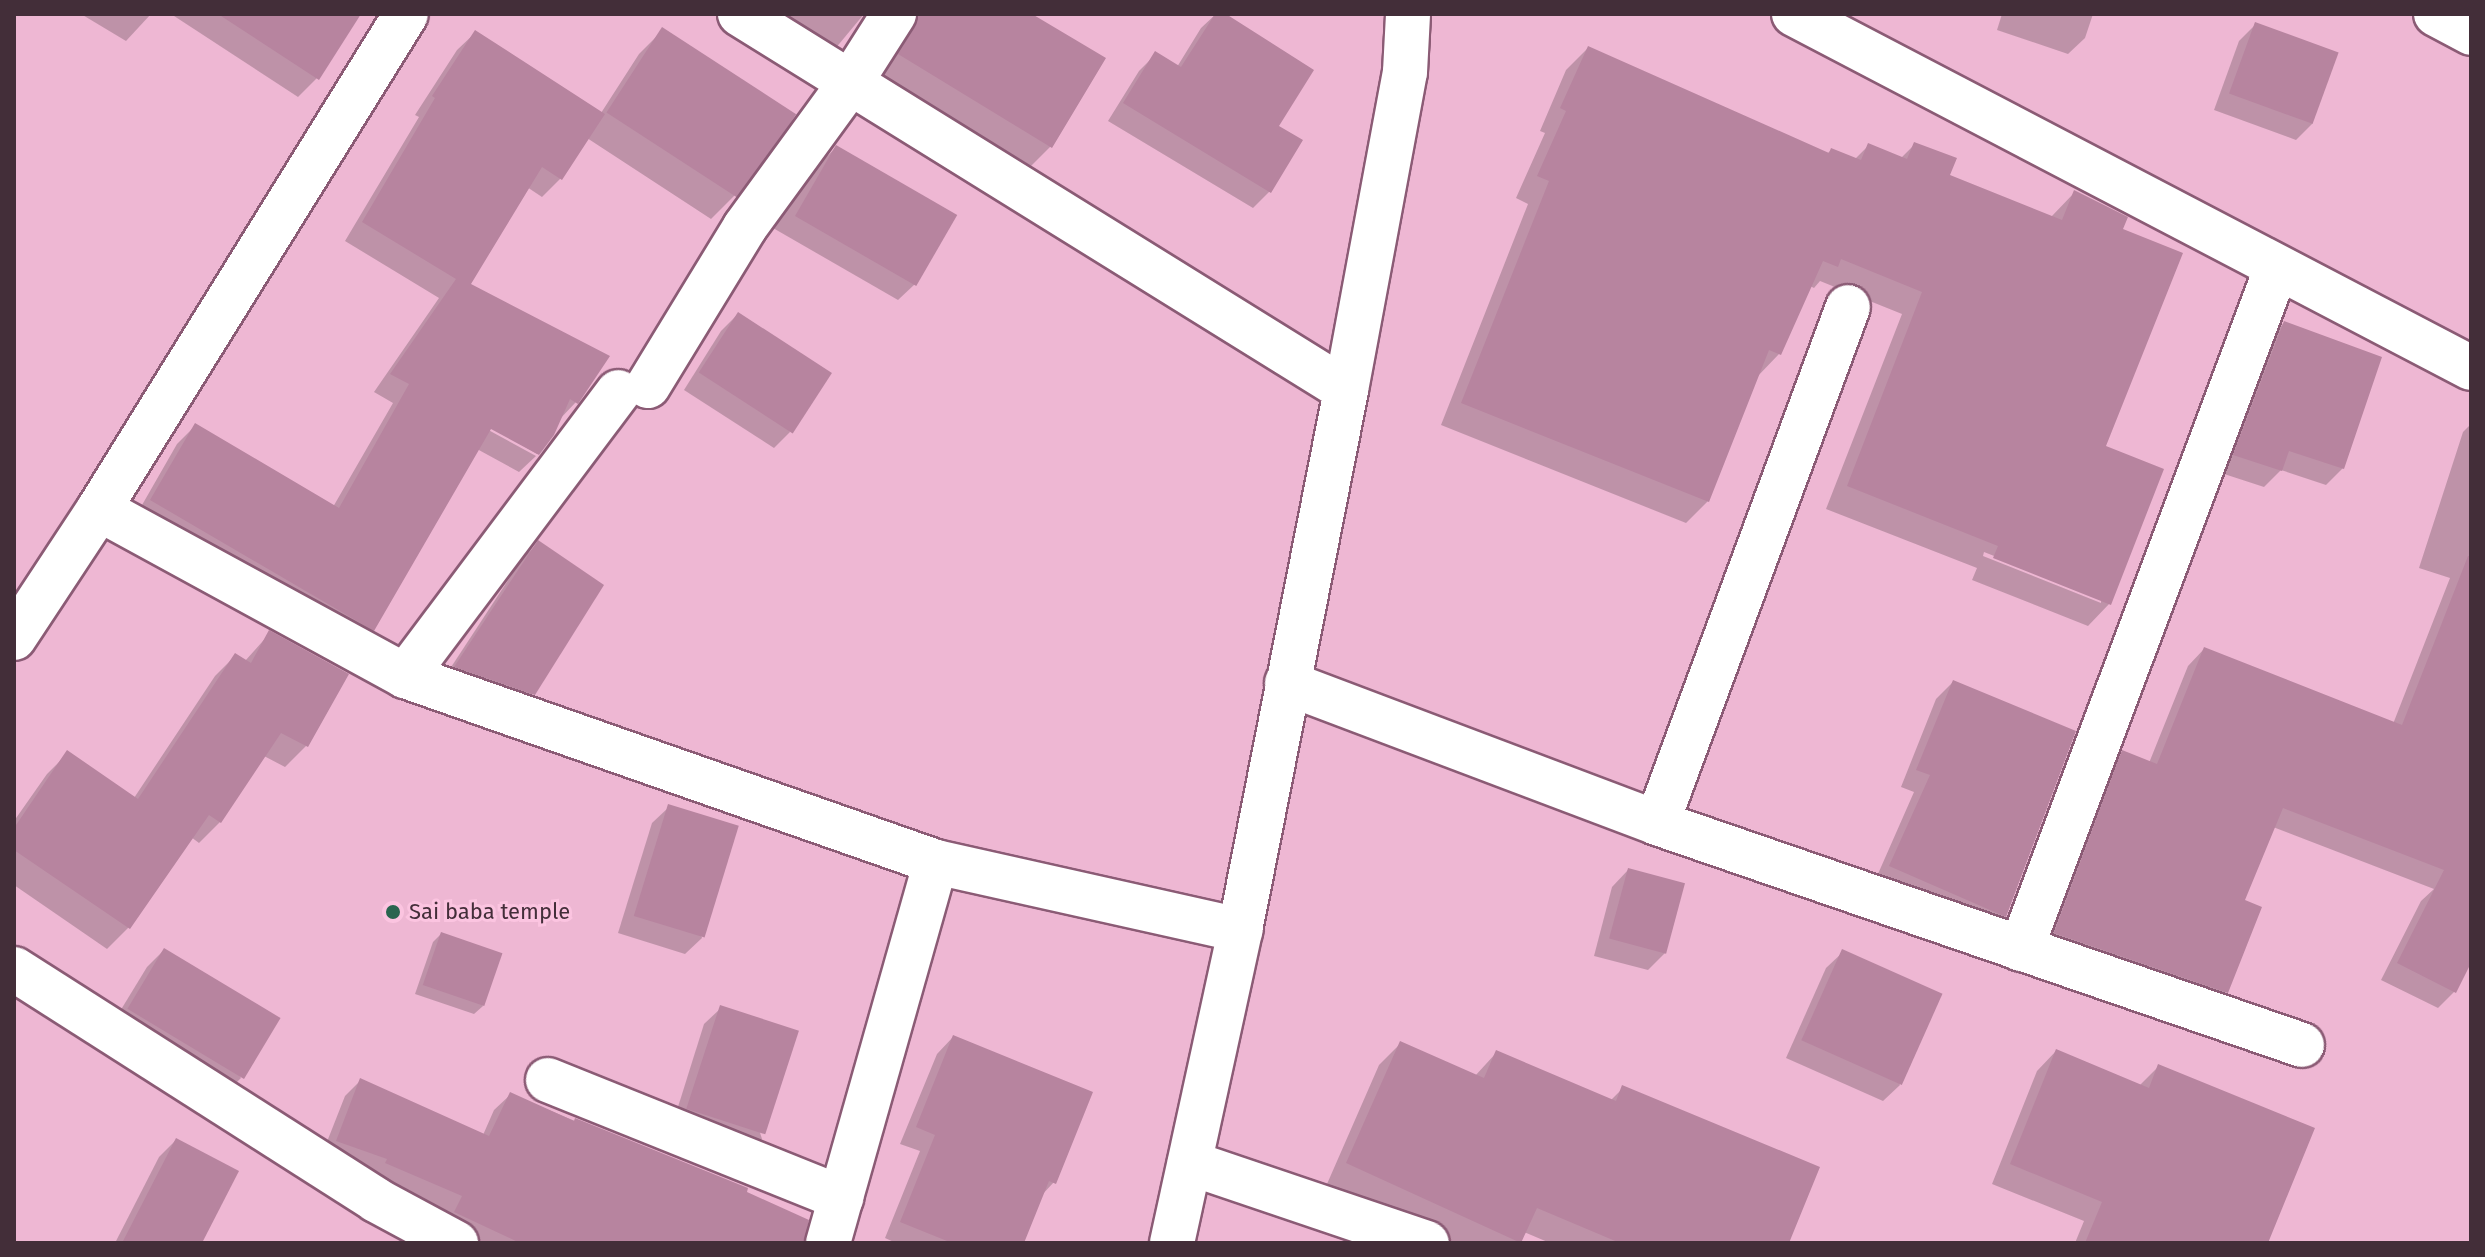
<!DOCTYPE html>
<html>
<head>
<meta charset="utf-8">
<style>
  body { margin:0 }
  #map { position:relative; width:2485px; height:1257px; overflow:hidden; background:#eeb7d3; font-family:"Fira Sans",sans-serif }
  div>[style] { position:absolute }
  .shadow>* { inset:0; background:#0003 }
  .building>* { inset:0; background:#b7849f; transform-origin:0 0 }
  .roads { filter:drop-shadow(2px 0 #8b5b75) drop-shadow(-2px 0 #8b5b75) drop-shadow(0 2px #8b5b75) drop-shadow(0 -2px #8b5b75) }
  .street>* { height:44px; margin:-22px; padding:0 22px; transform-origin:22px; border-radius:22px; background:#fff }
  .highway>* { height:44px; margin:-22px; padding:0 22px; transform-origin:22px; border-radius:22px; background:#fff }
  .dots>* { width:22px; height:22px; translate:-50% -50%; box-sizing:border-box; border:4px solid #fbc4e0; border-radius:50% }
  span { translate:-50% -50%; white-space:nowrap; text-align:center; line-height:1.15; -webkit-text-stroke:6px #fbc4e0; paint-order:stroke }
  .poi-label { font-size:22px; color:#432e39 }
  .left { translate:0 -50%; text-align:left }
  .frame { position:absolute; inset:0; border:16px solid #432e39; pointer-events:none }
</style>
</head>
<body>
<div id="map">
  <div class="shadow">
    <i style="clip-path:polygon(81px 14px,151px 14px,126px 41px)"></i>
    <i style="clip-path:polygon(171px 14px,342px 14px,317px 78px,298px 97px)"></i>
    <i style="clip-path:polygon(758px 14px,864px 14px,825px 61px)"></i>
    <i style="clip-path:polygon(890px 14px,1033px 14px,1051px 146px,1031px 166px,880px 74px)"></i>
    <i style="clip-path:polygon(1216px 14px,1222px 14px,1277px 126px,1269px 192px,1253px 208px,1108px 121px,1139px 71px,1156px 54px,1177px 67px,1201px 28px)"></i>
    <i style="clip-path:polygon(2002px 14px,2093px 14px,2085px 38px,2068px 54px,1997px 30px)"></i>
    <i style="clip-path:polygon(2256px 24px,2313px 123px,2296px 140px,2214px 110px,2239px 41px)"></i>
    <i style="clip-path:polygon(663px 30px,735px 195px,711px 219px,587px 138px,560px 179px,542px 197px,527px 187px,468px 285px,576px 402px,558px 421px,537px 454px,483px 422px,481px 426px,536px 456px,519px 472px,477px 449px,373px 630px,354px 648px,134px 519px,177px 444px,195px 426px,333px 507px,393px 403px,374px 392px,439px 298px,345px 241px,419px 117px,415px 115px,457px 50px,476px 32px,601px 113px,639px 54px)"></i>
    <i style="clip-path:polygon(evenodd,1588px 48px,1827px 154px,1831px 150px,1854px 160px,1869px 145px,1901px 158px,1915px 144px,1947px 177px,2051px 217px,2074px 193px,2120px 230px,2103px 447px,2110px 603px,2088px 626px,1972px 580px,1977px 568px,1826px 509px,1902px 314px,1820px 281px,1814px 288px,1810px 286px,1779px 354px,1756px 378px,1708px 501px,1686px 523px,1441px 425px,1528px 204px,1516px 198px,1545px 133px,1540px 131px,1566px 70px,1588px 48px,1984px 552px,2101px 598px,2101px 603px,1983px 556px,1984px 552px)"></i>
    <i style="clip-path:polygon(836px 147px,915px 284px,898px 300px,773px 228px,820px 164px)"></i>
    <i style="clip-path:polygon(738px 314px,790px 432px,774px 448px,684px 390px,721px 331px)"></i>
    <i style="clip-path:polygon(2284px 323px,2343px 468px,2326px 485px,2281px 470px,2264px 487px,2218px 472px,2267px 340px)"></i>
    <i style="clip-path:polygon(2471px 424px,2471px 959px,2454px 992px,2438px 1008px,2381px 980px,2421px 901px,2434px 889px,2273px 827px,2243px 901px,2226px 992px,2210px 1009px,2038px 950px,2106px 769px,2123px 752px,2149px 763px,2188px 666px,2204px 649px,2393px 724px,2450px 578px,2419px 568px,2463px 432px)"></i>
    <i style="clip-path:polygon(539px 542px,533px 694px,516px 711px,440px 684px,522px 559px)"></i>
    <i style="clip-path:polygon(270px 633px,306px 746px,285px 767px,264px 756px,220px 822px,199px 843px,191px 837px,128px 928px,107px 949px,14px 885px,14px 821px,47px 774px,68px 753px,134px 798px,215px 676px,236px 655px,245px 661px)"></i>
    <i style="clip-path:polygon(1953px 682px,2005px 916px,1988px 932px,1874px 883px,1914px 792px,1901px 787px,1936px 699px)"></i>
    <i style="clip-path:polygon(669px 807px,702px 938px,685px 954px,618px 933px,652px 823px)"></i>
    <i style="clip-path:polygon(1628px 870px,1665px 953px,1648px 970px,1594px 956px,1612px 887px)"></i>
    <i style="clip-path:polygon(441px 934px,483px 1006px,474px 1014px,415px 994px,433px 942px)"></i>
    <i style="clip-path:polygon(164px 950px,241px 1078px,224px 1095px,111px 1026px,147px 967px)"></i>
    <i style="clip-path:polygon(1843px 952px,1900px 1085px,1883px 1101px,1786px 1058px,1826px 968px)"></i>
    <i style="clip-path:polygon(721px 1008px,762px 1139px,745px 1156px,672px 1126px,704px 1024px)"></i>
    <i style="clip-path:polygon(953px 1037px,1054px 1182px,1040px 1197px,1021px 1243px,896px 1243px,885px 1238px,920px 1151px,900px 1144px,937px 1054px)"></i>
    <i style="clip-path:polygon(1400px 1044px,1475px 1076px,1496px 1053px,1610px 1101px,1623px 1088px,1787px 1243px,1550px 1243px,1524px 1232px,1520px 1243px,1416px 1243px,1371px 1204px,1327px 1184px,1379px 1065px)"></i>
    <i style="clip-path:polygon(2056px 1051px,2139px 1086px,2159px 1066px,2266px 1243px,2075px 1243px,2084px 1221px,1992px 1184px,2037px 1071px)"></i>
    <i style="clip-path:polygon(361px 1080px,483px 1135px,494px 1110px,511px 1094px,745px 1193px,773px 1243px,472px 1243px,439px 1229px,447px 1212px,321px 1157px,345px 1096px)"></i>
    <i style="clip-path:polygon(176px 1140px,200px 1243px,115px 1243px,159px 1157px)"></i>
  </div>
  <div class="building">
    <i style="clip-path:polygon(218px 14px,361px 14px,319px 80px)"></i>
    <i style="clip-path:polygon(919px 14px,1032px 14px,1106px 58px,1052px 148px,898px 54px,915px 27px)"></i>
    <i style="clip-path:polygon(1215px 14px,1226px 14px,1314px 70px,1279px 126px,1303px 140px,1271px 193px,1123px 103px,1155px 51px,1181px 67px)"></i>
    <i style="left:2255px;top:22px;width:89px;height:76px;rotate:20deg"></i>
    <i style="left:662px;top:27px;width:160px;height:102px;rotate:33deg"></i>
    <i style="clip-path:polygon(475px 30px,605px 114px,562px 180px,542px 167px,471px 284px,610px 356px,578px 404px,570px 399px,554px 435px,539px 455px,491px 429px,374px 631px,150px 500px,195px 423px,339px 508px,409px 384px,390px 374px,456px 279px,362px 222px,435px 98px,432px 96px)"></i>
    <i style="clip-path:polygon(1588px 46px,1829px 153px,1831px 148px,1861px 160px,1868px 143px,1907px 159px,1914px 142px,1957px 158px,1950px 175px,2062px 220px,2074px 190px,2128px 217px,2123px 229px,2183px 253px,2106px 446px,2164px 469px,2111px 605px,1993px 558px,1998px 546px,1847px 486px,1922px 292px,1841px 259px,1838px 267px,1823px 261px,1781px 355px,1769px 350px,1709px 502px,1461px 403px,1549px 181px,1537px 176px,1566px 111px,1560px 108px)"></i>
    <i style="left:836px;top:145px;width:140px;height:82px;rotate:30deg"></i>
    <i style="left:738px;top:312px;width:112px;height:72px;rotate:33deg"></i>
    <i style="clip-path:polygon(2284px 321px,2382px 357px,2344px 469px,2289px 451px,2282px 471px,2233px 455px)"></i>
    <i style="clip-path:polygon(538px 540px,604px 585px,535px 695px,454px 667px)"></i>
    <i style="clip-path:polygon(2468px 556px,2471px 556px,2471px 963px,2456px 993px,2397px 963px,2444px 870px,2283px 808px,2245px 900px,2262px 907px,2228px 993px,2054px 933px,2122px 750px,2157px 764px,2204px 647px,2402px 725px)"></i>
    <i style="clip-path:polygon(269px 630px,349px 674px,308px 747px,281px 733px,221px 823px,209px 815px,130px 929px,14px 850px,14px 828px,67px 750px,138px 799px,235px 653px,251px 663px)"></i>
    <i style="clip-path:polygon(1953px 680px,2076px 731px,2006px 917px,1889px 866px,1930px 775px,1916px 770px)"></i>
    <i style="left:668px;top:804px;width:74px;height:117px;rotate:17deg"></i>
    <i style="left:1628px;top:868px;width:59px;height:73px;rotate:15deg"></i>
    <i style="left:441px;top:932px;width:65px;height:56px;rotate:19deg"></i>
    <i style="left:164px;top:948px;width:136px;height:71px;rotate:31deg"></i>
    <i style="left:1842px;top:949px;width:110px;height:100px;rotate:24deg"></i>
    <i style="left:720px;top:1005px;width:83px;height:109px;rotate:18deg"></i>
    <i style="clip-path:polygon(953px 1035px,1093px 1092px,1056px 1184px,1049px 1181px,1024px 1243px,952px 1243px,900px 1222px,935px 1135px,916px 1127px)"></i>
    <i style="clip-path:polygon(1400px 1041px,1484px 1078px,1496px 1050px,1616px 1101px,1622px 1085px,1820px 1167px,1789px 1243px,1620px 1243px,1537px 1208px,1521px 1243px,1346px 1163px)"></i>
    <i style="clip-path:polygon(2056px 1049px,2149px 1088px,2158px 1064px,2315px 1128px,2268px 1243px,2085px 1243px,2102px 1202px,2010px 1164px)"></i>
    <i style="clip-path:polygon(360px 1078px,489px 1136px,510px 1092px,574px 1121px,575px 1118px,748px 1188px,747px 1192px,809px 1220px,804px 1243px,520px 1243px,454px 1212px,462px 1196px,385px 1163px,387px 1159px,336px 1141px)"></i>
    <i style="clip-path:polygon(176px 1138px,239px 1171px,202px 1243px,122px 1243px)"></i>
  </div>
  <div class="roads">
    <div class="street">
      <i style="left:740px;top:14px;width:713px;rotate:31.82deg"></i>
      <i style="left:1794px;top:14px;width:764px;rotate:27.6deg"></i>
      <i style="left:2436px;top:14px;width:40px;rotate:28deg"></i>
      <i style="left:648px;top:386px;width:186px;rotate:-58.6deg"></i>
      <i style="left:745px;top:227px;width:178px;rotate:-53.9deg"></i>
      <i style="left:850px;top:83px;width:82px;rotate:-57.5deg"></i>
      <i style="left:99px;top:509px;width:349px;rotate:28.6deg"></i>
      <i style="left:405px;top:676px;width:563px;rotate:19.3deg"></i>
      <i style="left:936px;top:862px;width:312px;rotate:12.6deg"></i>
      <i style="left:14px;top:638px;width:154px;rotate:-56.6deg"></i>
      <i style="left:99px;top:509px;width:582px;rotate:-58.19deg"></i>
      <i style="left:405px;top:676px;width:355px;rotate:-53.1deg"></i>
      <i style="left:1287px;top:683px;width:396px;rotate:20.7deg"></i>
      <i style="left:1657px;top:823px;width:682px;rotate:18.99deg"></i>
      <i style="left:1657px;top:823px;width:550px;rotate:-69.69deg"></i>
      <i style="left:2021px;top:949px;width:728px;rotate:-69.43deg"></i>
      <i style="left:14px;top:969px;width:429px;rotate:32.5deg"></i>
      <i style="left:376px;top:1200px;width:91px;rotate:28.3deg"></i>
      <i style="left:548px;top:1080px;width:316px;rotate:21.9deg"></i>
      <i style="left:1190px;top:1163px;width:250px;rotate:18.7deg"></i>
      <i style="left:828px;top:1243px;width:396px;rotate:-74.2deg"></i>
    </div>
    <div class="highway">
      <i style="left:1172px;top:1243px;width:320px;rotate:-77.7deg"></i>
      <i style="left:1240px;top:930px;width:550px;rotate:-78.89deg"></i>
      <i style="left:1346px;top:390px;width:323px;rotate:-79.5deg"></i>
      <i style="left:1405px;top:72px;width:58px;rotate:-87deg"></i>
    </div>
  </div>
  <div class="dots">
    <i style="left:393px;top:912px;background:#29654f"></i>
  </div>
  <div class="poi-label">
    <span class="left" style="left:409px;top:912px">Sai baba temple</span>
  </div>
  <div class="frame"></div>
</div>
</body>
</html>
